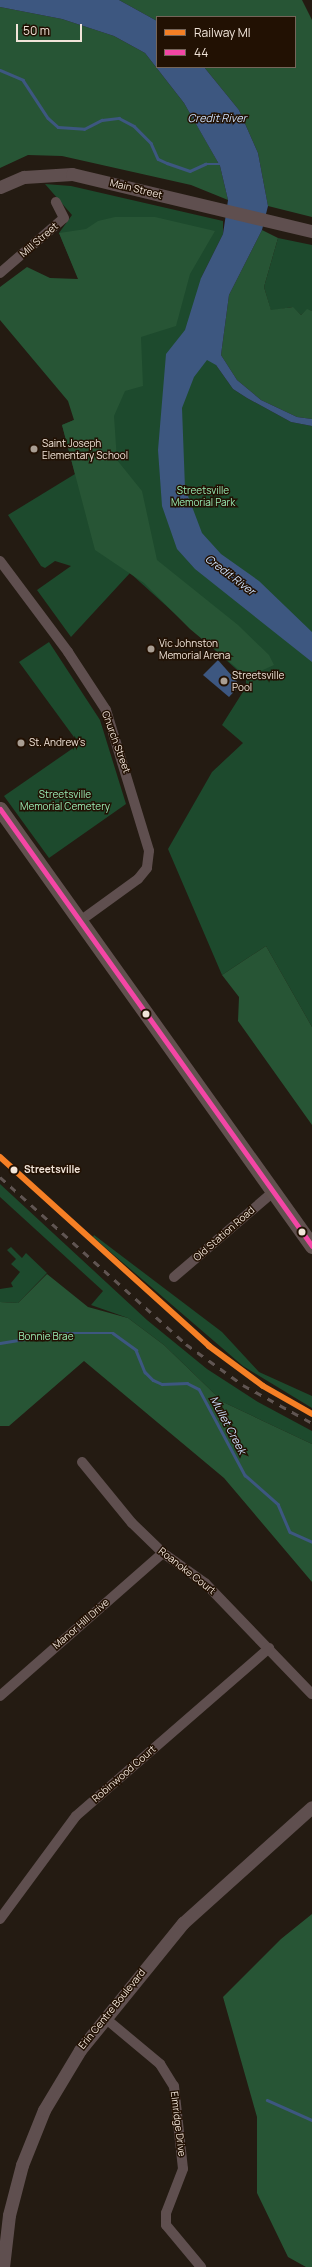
<!DOCTYPE html>
<html>
<head>
<meta charset="utf-8">
<style>
  body { margin:0 }
  #map { position:relative; width:312px; height:2267px; overflow:hidden; background:#241b12; font-family:Manrope,sans-serif }
  div>[style] { position:absolute }
  .green>* { inset:0; background:#1d4a2d }
  .forest>* { inset:0; background:#275535 }
  .water>* { inset:0; background:#3d5780 }
  .stream>* { height:2.5px; margin:-1.25px; padding:0 1.25px; transform-origin:1.25px; border-radius:1.25px; background:#3d5780 }
  .minor>* { height:10px; margin:-5px; padding:0 5px; transform-origin:5px; border-radius:5px; background:#5f4f4f }
  .tertiary>* { height:13px; margin:-6.5px; padding:0 6.5px; transform-origin:6.5px; border-radius:6.5px; background:#5f4f4f }
  .secondary>* { height:15px; margin:-7.5px; padding:0 7.5px; transform-origin:7.5px; border-radius:7.5px; background:#61514f }
  .rail>* { height:2.5px; margin-top:-1.25px; transform-origin:0; background:repeating-linear-gradient(90deg,#605552 0 7px,transparent 0 14px) }
  .bus-1>* { height:5px; margin:-2.5px; padding:0 2.5px; transform-origin:2.5px; border-radius:2.5px; background:#f346a5 }
  .rail-1>* { height:6px; margin:-3px; padding:0 3px; transform-origin:3px; border-radius:3px; background:#f57f25 }
  .dots>* { width:11px; height:11px; translate:-50% -50%; box-sizing:border-box; border:2px solid #221103; border-radius:50% }
  span { translate:-50% -50%; white-space:nowrap; text-align:center; line-height:1.15; -webkit-text-stroke:3px #221103; paint-order:stroke }
  .street-label { font-size:10px; color:#f1e4d9 }
  .poi-label { font-size:10px; color:#f1e4d9 }
  .left { translate:0 -50%; text-align:left }
  .park-label { font-size:10px; color:#98eab3 }
  .stop-label { font-size:10px; color:#f1e4d9; font-weight:700 }
  .water-label { font-size:11px; color:#ccdffc; font-style:italic }
  .legend { position:absolute; left:156px; top:16px; width:140px; height:52px; box-sizing:border-box; background:#221103; border:1px solid #756559; margin:0; padding:5px 7px; list-style:none; font-size:12px; color:#f1e4d9 }
  .legend li { display:flex; align-items:center; gap:8px; height:20px }
  .legend b { width:20px; border:1px solid #756559 }
  .scale { position:absolute; left:16px; top:24px; width:66px; height:18px; box-sizing:border-box; border:2px solid #f1e4d9; border-top:0; padding-left:5px; font-size:12px; line-height:14px; white-space:nowrap; color:#f1e4d9; -webkit-text-stroke:3px #221103; paint-order:stroke }
</style>
</head>
<body>
<div id="map">
  <div class="green">
    <i style="clip-path:polygon(45px 184px,71px 186px,223px 221px,223px 234px,201px 278px,216px 365px,233px 389px,247px 398px,291px 422px,312px 426px,312px 1027px,266px 946px,222px 975px,168px 849px,212px 772px,243px 743px,222px 725px,246px 687px,246px 678px,130px 573px,71px 637px,37px 590px,71px 566px,55px 561px,45px 568px,41px 566px,8px 515px,75px 474px,62px 425px,74px 420px,79px 280px,59px 233px,72px 215px)"></i>
    <i style="clip-path:polygon(278px 238px,312px 245px,312px 311px,307px 310px,301px 315px,292px 307px,271px 311px,264px 287px)"></i>
    <i style="clip-path:polygon(49px 642px,100px 720px,126px 804px,49px 858px,4px 796px,79px 744px,19px 662px)"></i>
    <i style="clip-path:polygon(0 1184px,147px 1320px,207px 1369px,258px 1402px,312px 1431px,312px 1444px,223px 1402px,164px 1345px,128px 1318px,91px 1305px,103px 1291px,0 1197px)"></i>
    <i style="clip-path:polygon(94px 1235px,222px 1332px,259px 1372px,312px 1396px,312px 1408px,243px 1366px,93px 1237px)"></i>
    <i style="clip-path:polygon(11px 1247px,22px 1258px,26px 1253px,47px 1273px,18px 1303px,0 1302px,0 1289px,13px 1287px,11px 1283px,20px 1272px,11px 1264px,16px 1259px,7px 1250px)"></i>
  </div>
  <div class="forest">
    <i style="clip-path:polygon(119px 0,302px 0,312px 20px,312px 217px,268px 206px,258px 153px,239px 110px,204px 67px,295px 67px,295px 17px,157px 17px,157px 21px)"></i>
    <i style="clip-path:polygon(0 7px,62px 19px,114px 36px,145px 53px,184px 103px,207px 143px,220px 166px,228px 200px,191px 185px,62px 156px,28px 155px,0 168px)"></i>
    <i style="clip-path:polygon(115px 217px,155px 217px,215px 231px,190px 274px,176px 326px,141px 337px,143px 386px,125px 391px,114px 416px,117px 460px,142px 491px,157px 560px,238px 625px,269px 655px,274px 665px,252px 675px,244px 674px,190px 629px,144px 583px,95px 550px,62px 425px,74px 420px,68px 401px,0 320px,0 287px,27px 267px,50px 278px,78px 279px,59px 233px,86px 229px,98px 221px)"></i>
    <i style="clip-path:polygon(262px 230px,278px 238px,264px 287px,271px 310px,293px 307px,301px 315px,307px 309px,312px 311px,312px 419px,297px 417px,261px 400px,237px 380px,221px 355px,229px 295px)"></i>
    <i style="clip-path:polygon(266px 946px,312px 1027px,312px 1125px,238px 1021px,239px 997px,222px 975px)"></i>
    <i style="clip-path:polygon(47px 1274px,88px 1307px,128px 1318px,164px 1345px,223px 1402px,312px 1444px,312px 1582px,224px 1478px,84px 1361px,9px 1426px,0 1426px,0 1302px,18px 1303px)"></i>
    <i style="clip-path:polygon(312px 1914px,312px 2267px,306px 2267px,288px 2257px,257px 2193px,257px 2117px,223px 1997px,281px 1939px)"></i>
  </div>
  <div class="water">
    <i style="clip-path:polygon(0 0,119px 0,157px 21px,157px 67px,204px 67px,239px 110px,258px 153px,268px 206px,262px 230px,229px 295px,221px 355px,237px 380px,261px 400px,297px 417px,312px 419px,312px 426px,291px 422px,247px 398px,233px 389px,216px 365px,207px 360px,194px 377px,182px 408px,185px 488px,202px 533px,221px 554px,259px 581px,312px 632px,312px 662px,195px 569px,177px 549px,162px 506px,158px 450px,166px 354px,185px 330px,201px 278px,223px 234px,228px 200px,220px 166px,184px 103px,145px 53px,114px 36px,62px 19px,0 7px)"></i>
    <i style="clip-path:polygon(218px 660px,240px 685px,229px 697px,203px 675px)"></i>
  </div>
  <div class="stream">
    <i style="left:0;top:70px;width:25px;rotate:23deg"></i>
    <i style="left:23px;top:80px;width:45px;rotate:56.7deg"></i>
    <i style="left:48px;top:118px;width:13px;rotate:42deg"></i>
    <i style="left:58px;top:127px;width:26px;rotate:4deg"></i>
    <i style="left:84px;top:129px;width:20px;rotate:-27deg"></i>
    <i style="left:102px;top:120px;width:17px;rotate:-7deg"></i>
    <i style="left:119px;top:118px;width:17px;rotate:28deg"></i>
    <i style="left:134px;top:126px;width:24px;rotate:45deg"></i>
    <i style="left:151px;top:143px;width:17px;rotate:66deg"></i>
    <i style="left:158px;top:159px;width:10px;rotate:24deg"></i>
    <i style="left:167px;top:163px;width:24px;rotate:19deg"></i>
    <i style="left:190px;top:171px;width:17px;rotate:-25deg"></i>
    <i style="left:205px;top:164px;width:15px"></i>
    <i style="left:0;top:1343px;width:63px;rotate:-9.2deg"></i>
    <i style="left:62px;top:1333px;width:51px"></i>
    <i style="left:113px;top:1333px;width:29px;rotate:36deg"></i>
    <i style="left:136px;top:1350px;width:24px;rotate:68deg"></i>
    <i style="left:145px;top:1372px;width:11px;rotate:45deg"></i>
    <i style="left:153px;top:1380px;width:10px;rotate:24deg"></i>
    <i style="left:162px;top:1384px;width:25px;rotate:-2deg"></i>
    <i style="left:187px;top:1383px;width:13px;rotate:27deg"></i>
    <i style="left:199px;top:1389px;width:98px;rotate:61.9deg"></i>
    <i style="left:245px;top:1475px;width:44px;rotate:41.3deg"></i>
    <i style="left:278px;top:1504px;width:30px;rotate:67deg"></i>
    <i style="left:290px;top:1532px;width:24px;rotate:24deg"></i>
    <i style="left:267px;top:2100px;width:49px;rotate:24deg"></i>
  </div>
  <div class="minor">
    <i style="left:0;top:273px;width:84px;rotate:-40.7deg"></i>
    <i style="left:64px;top:218px;width:18px;rotate:-117deg"></i>
    <i style="left:0;top:561px;width:114px;rotate:53.2deg"></i>
    <i style="left:68px;top:652px;width:69px;rotate:56.8deg"></i>
    <i style="left:106px;top:710px;width:147px;rotate:73deg"></i>
    <i style="left:149px;top:851px;width:17px;rotate:97deg"></i>
    <i style="left:147px;top:868px;width:14px;rotate:129deg"></i>
    <i style="left:138px;top:879px;width:72px;rotate:144.1deg"></i>
    <i style="left:174px;top:1277px;width:130px;rotate:-40.6deg"></i>
    <i style="left:82px;top:1462px;width:79px;rotate:50.7deg"></i>
    <i style="left:132px;top:1523px;width:43px;rotate:44.1deg"></i>
    <i style="left:163px;top:1553px;width:52px;rotate:35.5deg"></i>
    <i style="left:205px;top:1583px;width:154px;rotate:46.1deg"></i>
    <i style="left:0;top:1696px;width:217px;rotate:-41.3deg"></i>
    <i style="left:0;top:1919px;width:128px;rotate:-53.6deg"></i>
    <i style="left:76px;top:1816px;width:256px;rotate:-41deg"></i>
    <i style="left:105px;top:2018px;width:72px;rotate:39.9deg"></i>
    <i style="left:160px;top:2064px;width:26px;rotate:58deg"></i>
    <i style="left:174px;top:2086px;width:83px;rotate:83.8deg"></i>
    <i style="left:183px;top:2169px;width:47px;rotate:111.1deg"></i>
    <i style="left:166px;top:2213px;width:12px;rotate:90deg"></i>
    <i style="left:166px;top:2225px;width:55px;rotate:50.2deg"></i>
  </div>
  <div class="tertiary">
    <i style="left:0;top:187px;width:26px;rotate:-23deg"></i>
    <i style="left:24px;top:177px;width:48px;rotate:-3.6deg"></i>
    <i style="left:72px;top:174px;width:247px;rotate:13.4deg"></i>
    <i style="left:3px;top:2267px;width:52px;rotate:-83.4deg"></i>
    <i style="left:9px;top:2215px;width:52px;rotate:-75.4deg"></i>
    <i style="left:22px;top:2165px;width:59px;rotate:-68.2deg"></i>
    <i style="left:44px;top:2110px;width:70px;rotate:-59deg"></i>
    <i style="left:80px;top:2050px;width:164px;rotate:-51deg"></i>
    <i style="left:183px;top:1923px;width:173px;rotate:-42deg"></i>
  </div>
  <div class="secondary">
    <i style="left:0;top:809px;width:537px;rotate:54.47deg"></i>
  </div>
  <div class="rail">
    <i style="left:0;top:1177px;width:250px;rotate:41.9deg"></i>
    <i style="left:186px;top:1344px;width:70px;rotate:35.7deg"></i>
    <i style="left:243px;top:1385px;width:79px;rotate:28.8deg"></i>
  </div>
  <div class="bus-1">
    <i style="left:0;top:809px;width:537px;rotate:54.47deg"></i>
  </div>
  <div class="rail-1">
    <i style="left:0;top:1157px;width:282px;rotate:42.1deg"></i>
    <i style="left:209px;top:1346px;width:67px;rotate:36.5deg"></i>
    <i style="left:263px;top:1386px;width:56px;rotate:29.7deg"></i>
  </div>
  <div class="dots">
    <i style="left:34px;top:449px;background:#a99e93"></i>
    <i style="left:151px;top:649px;background:#a99e93"></i>
    <i style="left:224px;top:681px;background:#a99e93"></i>
    <i style="left:21px;top:743px;background:#a99e93"></i>
    <i style="left:146px;top:1014px;background:#f1e4d9"></i>
    <i style="left:14px;top:1170px;background:#f1e4d9"></i>
    <i style="left:302px;top:1232px;background:#f1e4d9"></i>
  </div>
  <div class="street-label">
    <span style="left:136px;top:189px;rotate:14deg">Main Street</span>
    <span style="left:39px;top:240px;rotate:-41deg">Mill Street</span>
    <span style="left:116px;top:742px;rotate:70deg">Church Street</span>
    <span style="left:224px;top:1234px;rotate:-41deg">Old Station Road</span>
    <span style="left:187px;top:1571px;rotate:38deg">Roanoke Court</span>
    <span style="left:81px;top:1624px;rotate:-41deg">Manor Hill Drive</span>
    <span style="left:124px;top:1774px;rotate:-41deg">Robinwood Court</span>
    <span style="left:112px;top:2009px;rotate:-51deg">Erin Centre Boulevard</span>
    <span style="left:178px;top:2124px;rotate:83deg">Elmridge Drive</span>
  </div>
  <div class="poi-label">
    <span class="left" style="left:42px;top:449px">Saint Joseph<br>Elementary School</span>
    <span class="left" style="left:159px;top:649px">Vic Johnston<br>Memorial Arena</span>
    <span class="left" style="left:232px;top:681px">Streetsville<br>Pool</span>
    <span class="left" style="left:29px;top:743px">St. Andrew's</span>
  </div>
  <div class="park-label">
    <span style="left:203px;top:496px">Streetsville<br>Memorial Park</span>
    <span style="left:65px;top:800px">Streetsville<br>Memorial Cemetery</span>
    <span style="left:46px;top:1337px">Bonnie Brae</span>
  </div>
  <div class="stop-label">
    <span class="left" style="left:24px;top:1170px">Streetsville</span>
  </div>
  <div class="water-label">
    <span style="left:217px;top:118px">Credit River</span>
    <span style="left:230px;top:575px;rotate:37deg">Credit River</span>
    <span style="left:228px;top:1425px;rotate:62deg">Mullet Creek</span>
  </div>
  <ul class="legend">
  <li><b style="height:5px;background:#f57f25"></b>Railway MI</li>
  <li><b style="height:5px;background:#f346a5"></b>44</li>
  </ul>
  <div class="scale">50 m</div>
</div>
</body>
</html>
